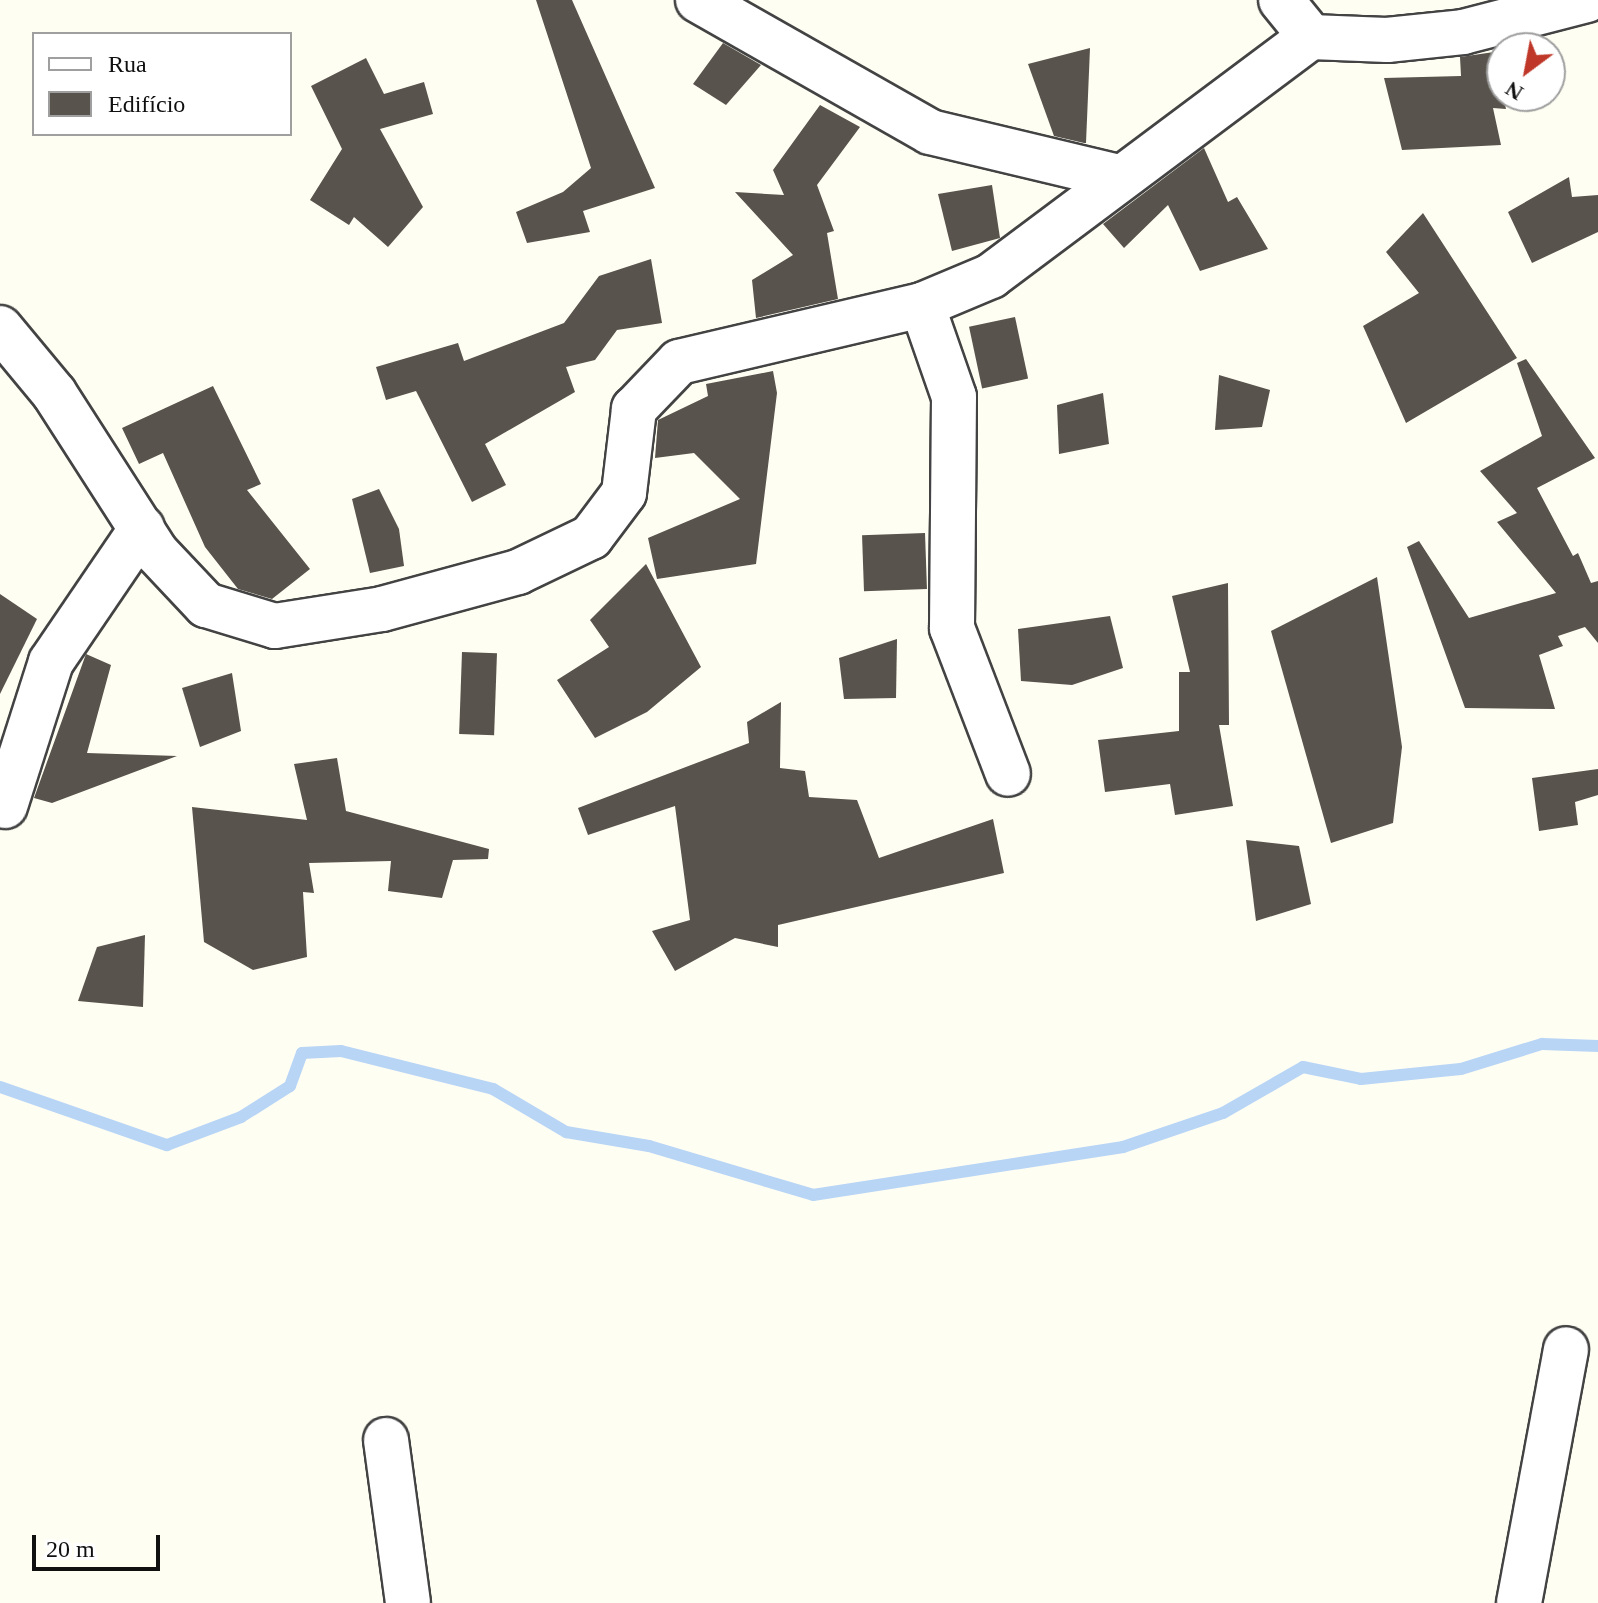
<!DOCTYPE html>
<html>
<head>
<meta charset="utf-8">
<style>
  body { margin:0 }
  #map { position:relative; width:1598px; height:1603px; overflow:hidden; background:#fffef3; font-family:"Times New Roman",serif }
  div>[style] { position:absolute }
  .stream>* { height:12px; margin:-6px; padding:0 6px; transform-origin:6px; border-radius:6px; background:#b8d5f6 }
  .building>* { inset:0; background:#58534c; transform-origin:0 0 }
  .roads { filter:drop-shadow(2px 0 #434343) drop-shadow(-2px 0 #434343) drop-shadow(0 2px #434343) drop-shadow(0 -2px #434343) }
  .minor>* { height:44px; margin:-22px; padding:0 22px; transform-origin:22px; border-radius:22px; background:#fff }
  span { translate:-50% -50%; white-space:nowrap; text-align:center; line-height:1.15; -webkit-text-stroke:8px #fff; paint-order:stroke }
  .legend { position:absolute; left:32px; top:32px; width:260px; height:104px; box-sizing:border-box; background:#fff; border:2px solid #9f9f9f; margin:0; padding:10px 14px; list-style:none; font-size:24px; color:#101010 }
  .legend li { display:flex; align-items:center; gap:16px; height:40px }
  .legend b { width:40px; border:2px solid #9f9f9f }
  .north { position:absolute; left:1486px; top:32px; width:80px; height:80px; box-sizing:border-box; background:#fff; border:2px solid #9f9f9f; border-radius:50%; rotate:212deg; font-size:22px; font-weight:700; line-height:32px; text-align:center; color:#101010 }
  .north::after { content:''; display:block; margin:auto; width:28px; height:36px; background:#bf3728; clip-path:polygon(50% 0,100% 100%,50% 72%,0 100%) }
  .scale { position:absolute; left:32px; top:1535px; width:128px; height:36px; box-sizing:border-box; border:4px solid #101010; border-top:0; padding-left:10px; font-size:24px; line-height:28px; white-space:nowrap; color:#101010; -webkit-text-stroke:6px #fff; paint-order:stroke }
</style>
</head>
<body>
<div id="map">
  <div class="stream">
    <i style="left:0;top:1087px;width:177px;rotate:19.2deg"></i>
    <i style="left:167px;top:1145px;width:79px;rotate:-20.7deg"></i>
    <i style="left:241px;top:1117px;width:58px;rotate:-32.3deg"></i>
    <i style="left:290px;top:1086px;width:35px;rotate:-70deg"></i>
    <i style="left:302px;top:1053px;width:39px;rotate:-3deg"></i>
    <i style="left:341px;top:1051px;width:157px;rotate:14deg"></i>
    <i style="left:493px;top:1089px;width:85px;rotate:30.5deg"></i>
    <i style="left:566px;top:1132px;width:84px;rotate:9.6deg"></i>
    <i style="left:649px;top:1146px;width:171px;rotate:16.6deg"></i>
    <i style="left:813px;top:1195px;width:314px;rotate:-8.8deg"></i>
    <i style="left:1123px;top:1147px;width:106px;rotate:-18.8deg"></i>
    <i style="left:1223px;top:1113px;width:92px;rotate:-29.9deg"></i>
    <i style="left:1303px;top:1067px;width:59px;rotate:11.7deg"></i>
    <i style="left:1361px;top:1079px;width:100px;rotate:-5.7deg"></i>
    <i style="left:1461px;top:1069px;width:85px;rotate:-17.2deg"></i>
    <i style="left:1542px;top:1044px;width:56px;rotate:2deg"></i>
  </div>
  <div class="building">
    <i style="clip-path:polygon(536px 0,572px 0,655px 188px,583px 211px,590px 232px,527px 243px,516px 212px,563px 192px,591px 168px)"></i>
    <i style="clip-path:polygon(723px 43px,761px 65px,726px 105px,693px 84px)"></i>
    <i style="clip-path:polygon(1090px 48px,1086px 143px,1084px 143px,1054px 136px,1028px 64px)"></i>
    <i style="clip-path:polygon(1494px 52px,1506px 109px,1493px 108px,1501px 145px,1402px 150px,1384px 78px,1461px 76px,1460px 57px)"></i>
    <i style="clip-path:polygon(366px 58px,384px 94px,424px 82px,433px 114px,380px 129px,423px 207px,388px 247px,354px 217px,349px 225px,310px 200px,342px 149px,311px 86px)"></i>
    <i style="clip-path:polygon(820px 105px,860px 127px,817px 185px,834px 231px,827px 233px,838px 299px,756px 318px,752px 280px,793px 255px,735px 192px,784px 195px,773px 170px)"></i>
    <i style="clip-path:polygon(1204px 148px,1228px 202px,1237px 197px,1268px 249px,1200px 271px,1168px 205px,1124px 248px,1103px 224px)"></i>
    <i style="clip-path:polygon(1569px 177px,1572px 197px,1598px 195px,1598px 232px,1532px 263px,1508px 212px)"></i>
    <i style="clip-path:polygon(992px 185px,1000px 238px,952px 251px,938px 194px)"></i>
    <i style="clip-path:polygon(1423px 213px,1517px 358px,1406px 423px,1363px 326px,1419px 293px,1386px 252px)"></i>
    <i style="clip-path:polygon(651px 259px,662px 323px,617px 330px,595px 360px,566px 367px,575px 392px,485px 444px,506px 485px,472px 502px,416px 391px,386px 400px,376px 367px,458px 343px,464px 361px,564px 323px,599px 276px)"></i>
    <i style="left:1015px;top:317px;width:63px;height:47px;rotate:78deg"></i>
    <i style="clip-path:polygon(1526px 359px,1595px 458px,1537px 488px,1573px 556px,1578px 553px,1591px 583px,1598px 581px,1598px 643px,1585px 627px,1558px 636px,1563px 646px,1539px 655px,1555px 709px,1465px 708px,1407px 547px,1419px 541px,1469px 618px,1556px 593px,1497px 522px,1517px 513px,1480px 471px,1542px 436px,1517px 363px)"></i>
    <i style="clip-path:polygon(773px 371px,777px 393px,756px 564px,657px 579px,648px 538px,740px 499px,694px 453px,655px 458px,658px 420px,708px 396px,706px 384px)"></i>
    <i style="clip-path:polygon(1219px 375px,1270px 390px,1262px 427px,1215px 430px)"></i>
    <i style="clip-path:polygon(213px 386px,261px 484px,247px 490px,310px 569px,272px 599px,238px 589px,205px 547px,163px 453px,139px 464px,122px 428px)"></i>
    <i style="clip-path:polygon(1103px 393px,1109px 444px,1059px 454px,1057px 405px)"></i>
    <i style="clip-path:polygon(379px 489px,399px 529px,404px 566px,370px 573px,352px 499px)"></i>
    <i style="left:925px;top:533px;width:56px;height:63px;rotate:88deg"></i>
    <i style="clip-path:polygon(646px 564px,701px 667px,647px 712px,595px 738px,557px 680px,609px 647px,590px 620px)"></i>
    <i style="clip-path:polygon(1377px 577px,1402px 747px,1393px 823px,1331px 843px,1271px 631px)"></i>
    <i style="clip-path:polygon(1228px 583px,1229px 725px,1219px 725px,1233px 806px,1175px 815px,1170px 784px,1105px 792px,1098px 740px,1179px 731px,1179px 672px,1190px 672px,1172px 596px)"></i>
    <i style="clip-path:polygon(0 594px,37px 619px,0 694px)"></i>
    <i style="clip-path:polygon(1110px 616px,1123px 668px,1072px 685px,1021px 681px,1018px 629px)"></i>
    <i style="clip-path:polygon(897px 639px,896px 698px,844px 699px,839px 658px)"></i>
    <i style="left:462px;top:652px;width:35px;height:82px;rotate:2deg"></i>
    <i style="clip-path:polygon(86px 654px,111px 665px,87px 753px,177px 756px,52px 803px,34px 798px)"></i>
    <i style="clip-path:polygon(232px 673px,241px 731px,200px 747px,182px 688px)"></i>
    <i style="clip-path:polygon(781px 702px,780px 768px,805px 771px,809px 797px,857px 800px,879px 858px,993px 819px,1004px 873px,778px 925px,778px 947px,735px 938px,675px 971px,652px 931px,690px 920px,675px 806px,588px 835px,578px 808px,749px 743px,747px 722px)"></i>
    <i style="clip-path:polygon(337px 758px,346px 811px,489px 849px,488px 859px,453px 860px,442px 898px,388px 891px,391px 861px,309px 863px,314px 893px,303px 892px,307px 957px,253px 970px,204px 942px,192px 807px,307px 820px,294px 764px)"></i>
    <i style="clip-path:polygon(1598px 769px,1598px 795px,1575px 802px,1578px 825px,1539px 831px,1532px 778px)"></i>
    <i style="clip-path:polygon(1246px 840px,1299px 846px,1311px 904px,1256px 921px)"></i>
    <i style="clip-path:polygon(145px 935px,143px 1007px,78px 1001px,97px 947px)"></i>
  </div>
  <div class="roads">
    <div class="minor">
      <i style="left:698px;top:0;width:267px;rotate:29.6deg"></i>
      <i style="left:930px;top:132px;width:194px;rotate:13.4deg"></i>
      <i style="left:1281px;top:0;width:48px;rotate:51deg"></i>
      <i style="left:922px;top:305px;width:97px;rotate:70.8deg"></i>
      <i style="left:954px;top:397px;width:231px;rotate:90.5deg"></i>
      <i style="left:952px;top:628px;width:156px;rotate:69deg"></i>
      <i style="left:0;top:328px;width:85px;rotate:50.3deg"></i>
      <i style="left:54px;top:393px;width:189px;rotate:57.3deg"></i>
      <i style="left:156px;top:552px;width:73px;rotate:46.7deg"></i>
      <i style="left:206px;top:605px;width:72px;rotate:16.9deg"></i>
      <i style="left:275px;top:626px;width:108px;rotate:-9deg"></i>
      <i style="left:382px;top:609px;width:141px;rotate:-15.2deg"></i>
      <i style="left:518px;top:572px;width:81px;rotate:-25.6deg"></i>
      <i style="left:591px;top:537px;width:55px;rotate:-53.1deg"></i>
      <i style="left:624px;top:493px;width:85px;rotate:-83.2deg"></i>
      <i style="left:634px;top:409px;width:65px;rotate:-46.2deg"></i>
      <i style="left:679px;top:362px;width:250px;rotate:-13.2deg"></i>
      <i style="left:922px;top:305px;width:75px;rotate:-22.8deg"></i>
      <i style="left:991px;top:276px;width:399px;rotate:-36.8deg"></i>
      <i style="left:1311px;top:37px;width:76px;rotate:2.3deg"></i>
      <i style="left:1387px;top:40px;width:76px;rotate:-6deg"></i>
      <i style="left:1463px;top:32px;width:128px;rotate:-14.5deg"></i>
      <i style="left:5px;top:806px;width:151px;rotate:-72.3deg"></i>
      <i style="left:51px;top:662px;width:162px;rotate:-55.8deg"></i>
      <i style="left:386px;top:1440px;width:164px;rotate:82.3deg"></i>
      <i style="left:1519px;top:1603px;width:258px;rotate:-79.5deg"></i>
    </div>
  </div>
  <ul class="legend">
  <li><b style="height:10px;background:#fff"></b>Rua</li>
  <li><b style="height:22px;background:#58534c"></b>Edifício</li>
  </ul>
  <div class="north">N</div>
  <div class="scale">20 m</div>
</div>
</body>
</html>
